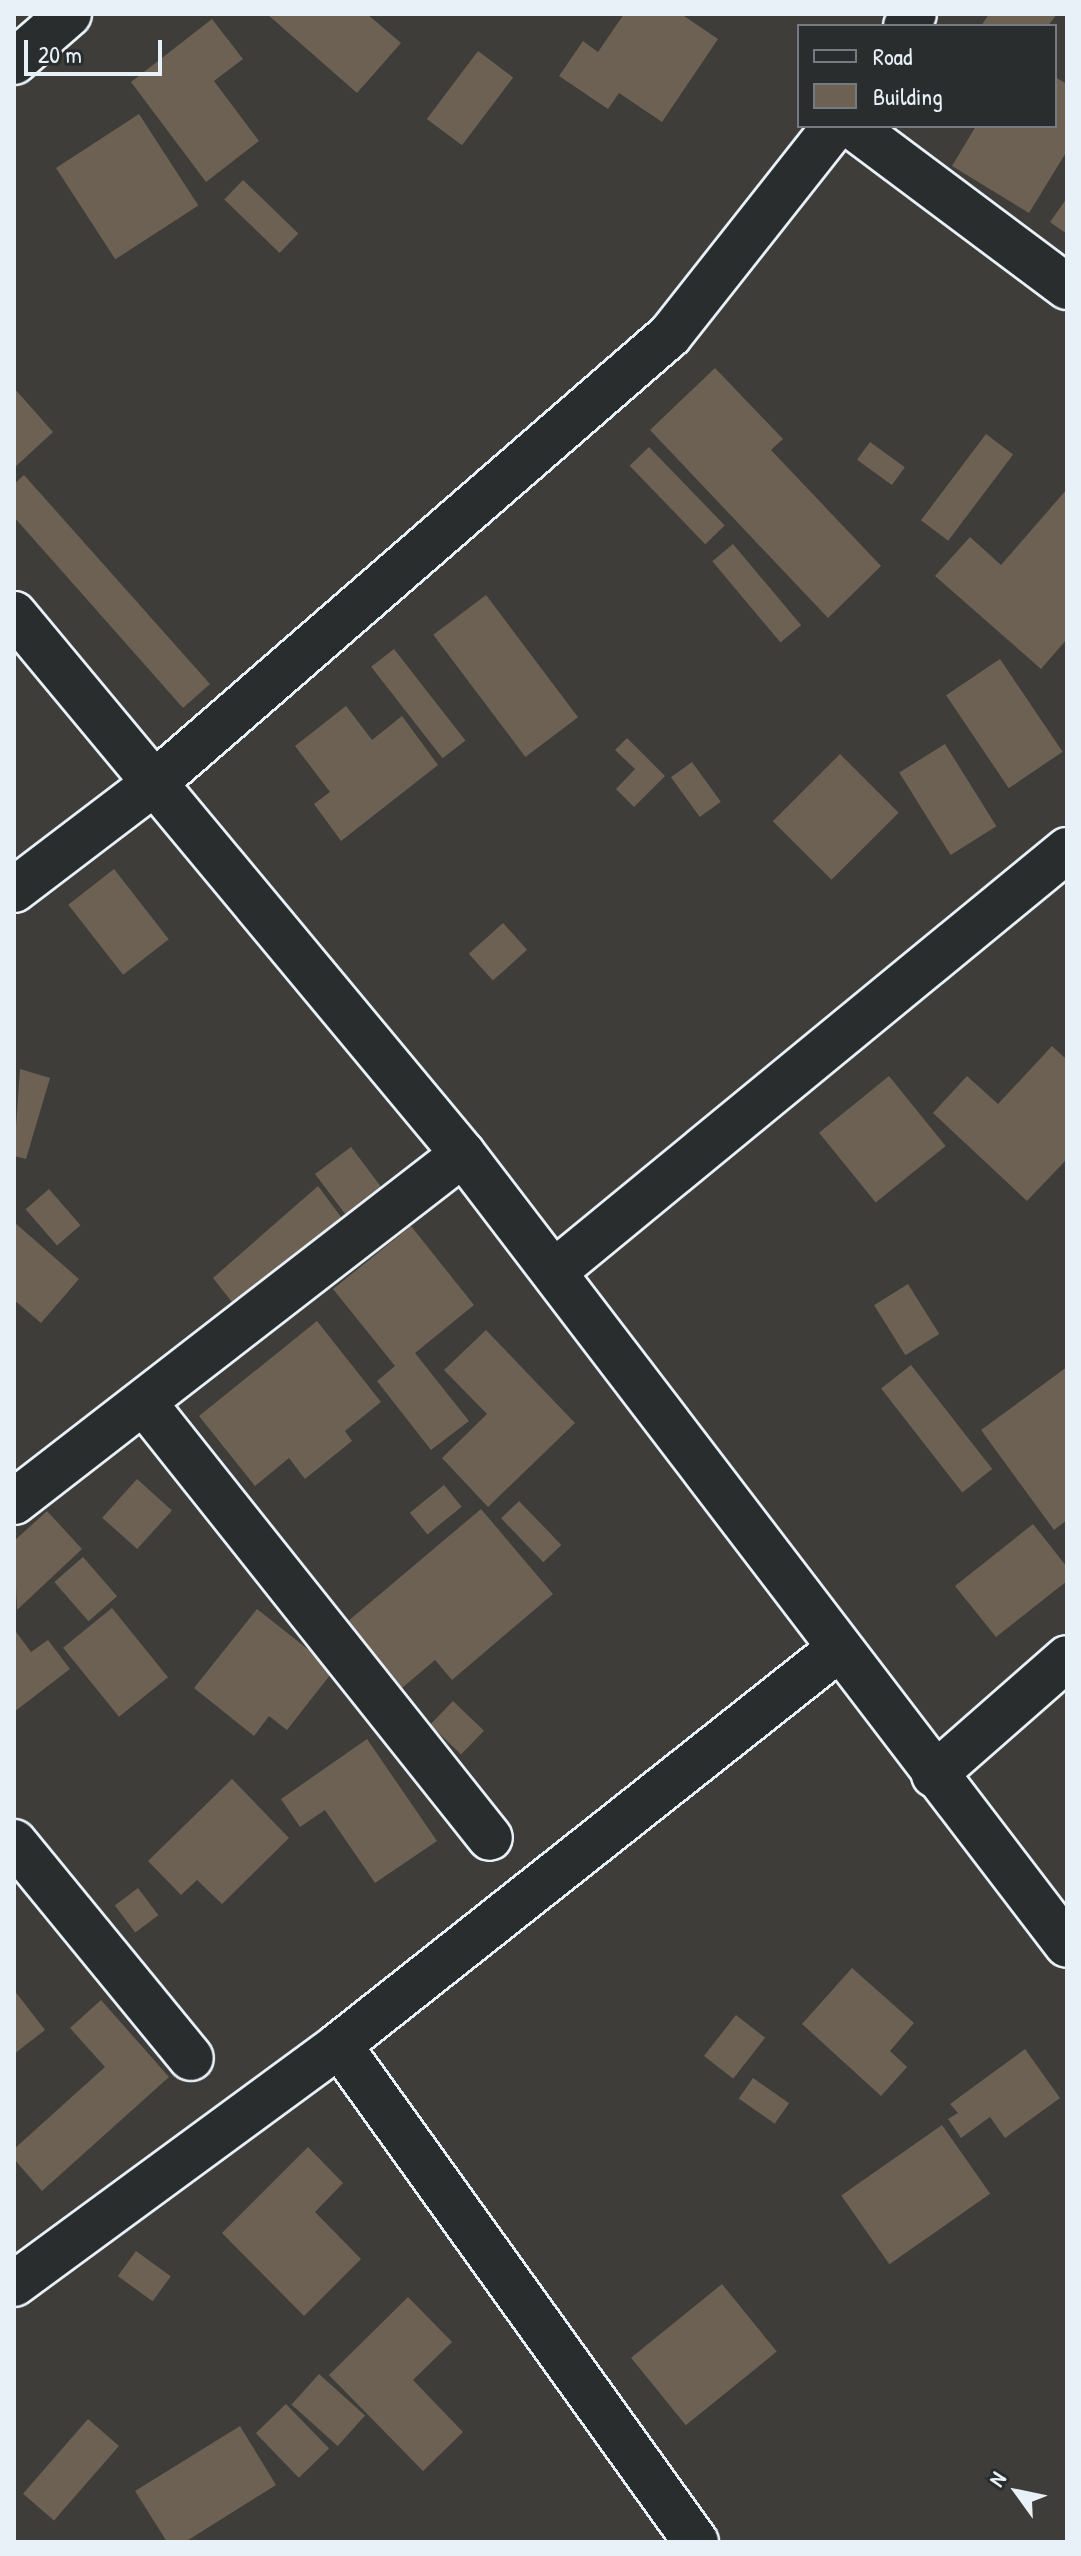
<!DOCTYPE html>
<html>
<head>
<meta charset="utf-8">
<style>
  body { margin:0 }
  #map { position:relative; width:1081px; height:2556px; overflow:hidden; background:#3e3d39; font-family:"Patrick Hand",sans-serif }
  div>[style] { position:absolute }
  .building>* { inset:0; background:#6c6153; transform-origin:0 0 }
  .roads { filter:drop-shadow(2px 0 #e8f1f8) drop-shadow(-2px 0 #e8f1f8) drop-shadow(0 2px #e8f1f8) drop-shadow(0 -2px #e8f1f8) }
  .minor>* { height:44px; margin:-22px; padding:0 22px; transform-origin:22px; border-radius:22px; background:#2a2d2e }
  span { translate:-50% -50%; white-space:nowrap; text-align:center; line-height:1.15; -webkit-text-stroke:7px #2a2d2e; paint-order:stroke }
  .frame { position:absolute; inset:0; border:16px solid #e8f1f8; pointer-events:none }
  .legend { position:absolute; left:797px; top:24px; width:260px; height:104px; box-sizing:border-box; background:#2a2d2e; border:2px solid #767b7f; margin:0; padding:10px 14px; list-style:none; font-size:24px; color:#e8f1f8 }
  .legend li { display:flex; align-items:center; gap:16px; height:40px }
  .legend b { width:40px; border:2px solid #767b7f }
  .north { position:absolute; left:977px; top:2452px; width:80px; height:80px; -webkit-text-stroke:6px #2a2d2e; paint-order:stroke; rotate:303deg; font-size:22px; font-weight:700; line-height:32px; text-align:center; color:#e8f1f8 }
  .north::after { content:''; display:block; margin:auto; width:28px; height:36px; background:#e8f1f8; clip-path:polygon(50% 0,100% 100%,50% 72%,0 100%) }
  .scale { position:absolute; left:24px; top:40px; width:138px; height:36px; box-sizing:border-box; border:4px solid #e8f1f8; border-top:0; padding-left:10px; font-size:24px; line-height:28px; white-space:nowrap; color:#e8f1f8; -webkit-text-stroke:6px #2a2d2e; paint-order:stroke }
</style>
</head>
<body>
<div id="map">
  <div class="building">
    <i style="clip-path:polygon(267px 14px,367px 14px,401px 43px,357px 93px)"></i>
    <i style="clip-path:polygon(624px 14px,681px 14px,718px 39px,662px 122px,619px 93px,608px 109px,559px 76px,583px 41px,598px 52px)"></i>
    <i style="clip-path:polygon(989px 14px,1057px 14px,1048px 26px,981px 26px)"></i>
    <i style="clip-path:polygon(212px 19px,243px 59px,214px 81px,259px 141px,206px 182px,131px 82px)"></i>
    <i style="left:478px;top:51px;width:44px;height:85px;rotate:37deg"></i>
    <i style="clip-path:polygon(1055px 77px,1067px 84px,1067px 151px,1029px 213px,952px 166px,976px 126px,1055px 126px)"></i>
    <i style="left:139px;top:114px;width:109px;height:99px;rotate:57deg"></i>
    <i style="left:243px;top:180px;width:77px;height:27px;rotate:44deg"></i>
    <i style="clip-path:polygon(1067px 198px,1067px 234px,1050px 222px)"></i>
    <i style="clip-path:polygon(715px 368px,783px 439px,771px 450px,881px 566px,828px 618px,650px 430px)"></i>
    <i style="clip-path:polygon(14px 388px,53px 432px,14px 468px)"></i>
    <i style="left:986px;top:434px;width:34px;height:108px;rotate:37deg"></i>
    <i style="left:870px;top:442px;width:43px;height:22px;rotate:36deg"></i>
    <i style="left:649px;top:447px;width:109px;height:27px;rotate:46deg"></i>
    <i style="clip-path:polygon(24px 475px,210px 684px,183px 708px,14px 517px,14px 484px)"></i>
    <i style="clip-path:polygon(1067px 489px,1067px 639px,1041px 669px,935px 576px,970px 537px,1001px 565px)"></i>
    <i style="left:733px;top:544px;width:106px;height:27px;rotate:50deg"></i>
    <i style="left:486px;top:595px;width:153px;height:66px;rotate:53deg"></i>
    <i style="left:394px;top:649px;width:116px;height:29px;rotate:52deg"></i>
    <i style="left:1000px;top:659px;width:112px;height:65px;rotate:56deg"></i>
    <i style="clip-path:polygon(346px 706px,372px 740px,402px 716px,438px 765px,341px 841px,314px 804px,330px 792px,295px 746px)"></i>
    <i style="clip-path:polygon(627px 738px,665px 776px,634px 807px,616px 789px,635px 769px,615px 750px)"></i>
    <i style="left:945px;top:744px;width:97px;height:54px;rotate:58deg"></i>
    <i style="left:840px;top:754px;width:83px;height:95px;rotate:45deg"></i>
    <i style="left:692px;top:762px;width:49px;height:26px;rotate:54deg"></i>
    <i style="left:114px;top:869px;width:89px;height:58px;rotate:52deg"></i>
    <i style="left:503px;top:923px;width:36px;height:46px;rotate:48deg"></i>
    <i style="clip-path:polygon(1052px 1046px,1067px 1060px,1067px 1159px,1027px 1201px,933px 1113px,967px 1076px,998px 1104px)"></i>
    <i style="clip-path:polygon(20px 1069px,50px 1078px,26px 1159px,14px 1156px)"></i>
    <i style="left:889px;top:1076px;width:90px;height:90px;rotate:51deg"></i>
    <i style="left:351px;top:1147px;width:51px;height:45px;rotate:53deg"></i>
    <i style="clip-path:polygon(318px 1186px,347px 1225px,239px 1311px,213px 1278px)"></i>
    <i style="left:49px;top:1189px;width:48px;height:31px;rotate:49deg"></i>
    <i style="clip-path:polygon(14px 1222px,79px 1279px,41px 1323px,14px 1300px)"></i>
    <i style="clip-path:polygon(411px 1226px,474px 1305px,415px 1353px,469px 1421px,431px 1450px,377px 1381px,395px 1366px,333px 1289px)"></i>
    <i style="left:908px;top:1284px;width:59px;height:40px;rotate:58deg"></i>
    <i style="clip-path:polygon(317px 1321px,381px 1402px,345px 1431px,352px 1441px,305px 1479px,289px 1458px,255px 1486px,199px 1416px)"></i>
    <i style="clip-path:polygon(486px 1330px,575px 1423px,488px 1507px,442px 1458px,487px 1414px,444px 1370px)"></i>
    <i style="left:911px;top:1365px;width:132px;height:38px;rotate:52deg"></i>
    <i style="clip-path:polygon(1067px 1367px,1067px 1520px,1054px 1530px,981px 1430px)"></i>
    <i style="left:137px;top:1479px;width:47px;height:52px;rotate:42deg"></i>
    <i style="left:444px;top:1485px;width:28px;height:44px;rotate:51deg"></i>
    <i style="left:519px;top:1501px;width:61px;height:25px;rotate:46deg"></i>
    <i style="clip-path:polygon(481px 1509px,553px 1594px,452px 1680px,435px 1660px,402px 1688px,347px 1622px)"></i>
    <i style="clip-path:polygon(47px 1511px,82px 1549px,17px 1610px,14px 1541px)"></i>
    <i style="clip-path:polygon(1033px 1524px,1067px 1567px,1067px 1581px,996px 1637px,955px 1586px)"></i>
    <i style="left:83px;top:1557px;width:52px;height:38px;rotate:49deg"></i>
    <i style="left:112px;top:1608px;width:89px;height:63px;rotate:51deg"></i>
    <i style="clip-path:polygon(257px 1609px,334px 1670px,287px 1730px,269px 1716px,254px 1736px,194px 1688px)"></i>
    <i style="clip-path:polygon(14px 1629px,31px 1652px,48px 1640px,70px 1669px,14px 1712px)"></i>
    <i style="left:453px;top:1701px;width:43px;height:33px;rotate:44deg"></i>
    <i style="clip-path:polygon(367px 1739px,437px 1841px,375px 1883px,325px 1810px,300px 1827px,281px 1799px)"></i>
    <i style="clip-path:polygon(232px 1779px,289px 1838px,222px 1904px,197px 1880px,181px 1895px,148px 1861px)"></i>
    <i style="left:138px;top:1888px;width:34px;height:29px;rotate:53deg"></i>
    <i style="clip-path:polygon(852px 1968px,914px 2023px,890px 2051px,907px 2067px,881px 2096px,802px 2024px)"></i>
    <i style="clip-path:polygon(14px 1990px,45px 2030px,14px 2054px)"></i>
    <i style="clip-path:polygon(101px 2000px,169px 2077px,42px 2191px,14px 2159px,14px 2149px,105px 2067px,70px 2028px)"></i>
    <i style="left:736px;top:2015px;width:37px;height:52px;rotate:38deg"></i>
    <i style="clip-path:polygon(1025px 2049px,1060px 2098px,1005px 2138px,990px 2117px,961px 2138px,948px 2119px,958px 2113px,950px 2104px)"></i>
    <i style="left:753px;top:2078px;width:44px;height:25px;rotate:35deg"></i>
    <i style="left:942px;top:2125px;width:84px;height:123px;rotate:55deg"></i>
    <i style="clip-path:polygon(308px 2147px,343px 2183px,315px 2212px,361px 2259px,304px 2316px,222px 2233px)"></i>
    <i style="left:136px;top:2251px;width:43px;height:31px;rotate:36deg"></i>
    <i style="left:722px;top:2284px;width:87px;height:117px;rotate:51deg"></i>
    <i style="clip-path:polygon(408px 2297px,452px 2342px,413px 2380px,463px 2432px,423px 2471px,329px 2375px)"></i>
    <i style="left:319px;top:2374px;width:62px;height:41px;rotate:42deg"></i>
    <i style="left:286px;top:2404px;width:62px;height:42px;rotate:46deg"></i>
    <i style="left:88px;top:2419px;width:41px;height:99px;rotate:41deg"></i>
    <i style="clip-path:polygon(240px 2426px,276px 2485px,185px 2542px,167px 2542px,135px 2491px)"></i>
  </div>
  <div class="roads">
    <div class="minor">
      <i style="left:906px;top:26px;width:14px;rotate:-56deg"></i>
      <i style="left:14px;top:62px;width:73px;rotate:-41.1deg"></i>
      <i style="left:852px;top:126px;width:269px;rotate:36.8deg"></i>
      <i style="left:14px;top:614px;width:702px;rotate:50.26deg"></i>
      <i style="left:463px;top:1154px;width:995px;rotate:52.63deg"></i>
      <i style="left:14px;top:890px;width:173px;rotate:-37.3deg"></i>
      <i style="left:152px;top:785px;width:686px;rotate:-40.98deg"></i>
      <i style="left:670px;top:335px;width:266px;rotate:-51.7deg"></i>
      <i style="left:555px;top:1271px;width:663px;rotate:-39.43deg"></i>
      <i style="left:145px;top:1404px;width:554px;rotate:51.52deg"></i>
      <i style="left:14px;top:1502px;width:568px;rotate:-37.78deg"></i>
      <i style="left:934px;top:1775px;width:177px;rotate:-41.3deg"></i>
      <i style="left:14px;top:1842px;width:279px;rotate:50.7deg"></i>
      <i style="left:339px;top:2045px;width:612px;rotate:54.31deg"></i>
      <i style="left:14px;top:2284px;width:403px;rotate:-36.3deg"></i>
      <i style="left:339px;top:2045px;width:639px;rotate:-38.39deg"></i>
    </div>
  </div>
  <div class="frame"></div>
  <ul class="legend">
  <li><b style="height:10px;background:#2a2d2e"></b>Road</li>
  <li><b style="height:22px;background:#6c6153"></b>Building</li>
  </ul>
  <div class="north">N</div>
  <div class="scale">20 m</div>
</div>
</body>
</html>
